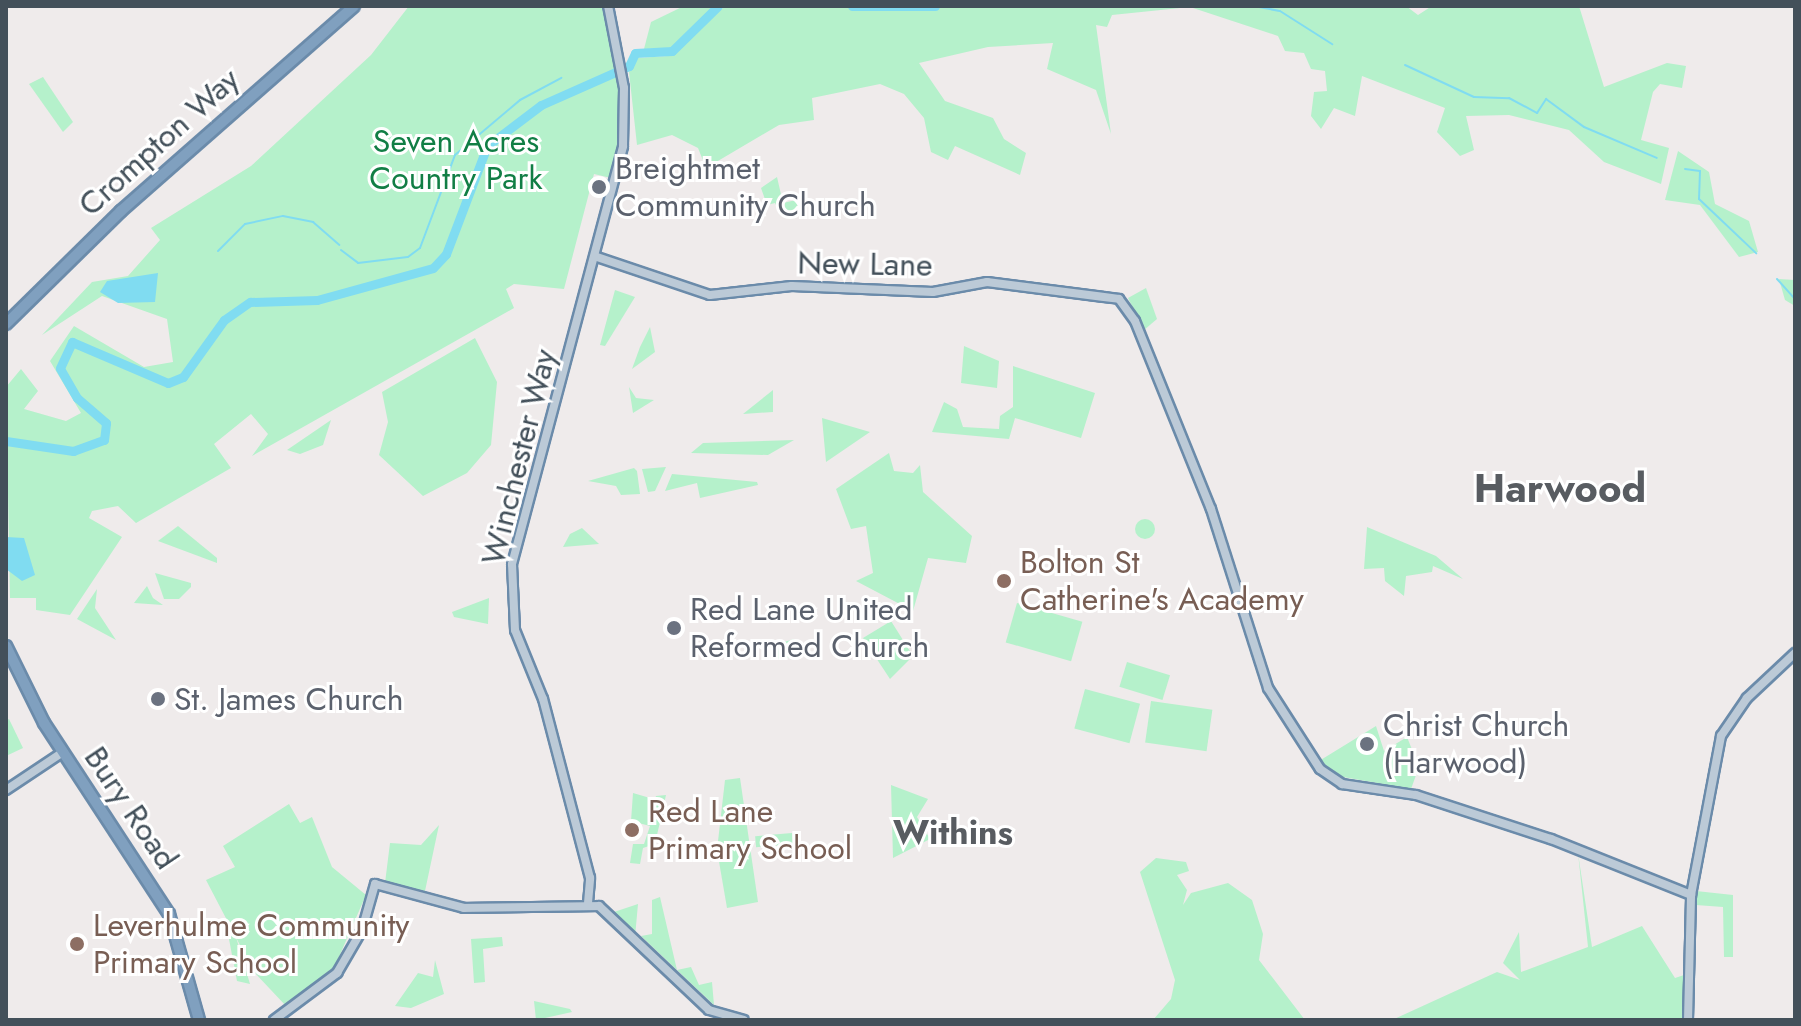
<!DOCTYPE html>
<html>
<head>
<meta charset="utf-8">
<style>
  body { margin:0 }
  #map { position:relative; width:1801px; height:1026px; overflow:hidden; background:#efebeb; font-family:Jost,sans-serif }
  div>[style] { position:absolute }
  .green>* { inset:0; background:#b5f1cb; transform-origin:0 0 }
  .round { border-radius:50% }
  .water>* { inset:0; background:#80dcf1 }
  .stream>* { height:2px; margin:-1px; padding:0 1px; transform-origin:1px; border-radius:1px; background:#80dcf1 }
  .river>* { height:9px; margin:-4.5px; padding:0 4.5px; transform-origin:4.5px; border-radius:4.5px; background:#80dcf1 }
  .roads { filter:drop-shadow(2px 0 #6b8baa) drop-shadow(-2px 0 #6b8baa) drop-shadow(0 2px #6b8baa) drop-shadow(0 -2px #6b8baa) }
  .secondary>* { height:8px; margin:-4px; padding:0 4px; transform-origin:4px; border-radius:4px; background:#bccad7 }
  .highway>* { height:10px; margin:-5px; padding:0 5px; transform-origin:5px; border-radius:5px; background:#80a0bf }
  .dots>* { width:22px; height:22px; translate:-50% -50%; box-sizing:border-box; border:4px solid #fff; border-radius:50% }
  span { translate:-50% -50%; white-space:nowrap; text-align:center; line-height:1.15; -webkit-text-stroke:6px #fff; paint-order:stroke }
  .street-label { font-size:32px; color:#43505a }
  .park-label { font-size:32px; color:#117e45 }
  .worship-label { font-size:32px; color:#5b616d }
  .left { translate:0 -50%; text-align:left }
  .education-label { font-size:32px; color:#785e54 }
  .neighbourhood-label { font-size:34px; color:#585c61; font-weight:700 }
  .district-label { font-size:40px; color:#585c61; font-weight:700 }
  .frame { position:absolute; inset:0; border:8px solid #43505a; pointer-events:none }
</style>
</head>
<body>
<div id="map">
  <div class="green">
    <i style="clip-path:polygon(409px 6px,602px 6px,619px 93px,618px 151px,611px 178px,594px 174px,564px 289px,514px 284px,506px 289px,514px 308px,252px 456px,268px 434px,251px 414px,214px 444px,231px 468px,136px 523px,118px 506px,92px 511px,89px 518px,122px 537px,70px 615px,36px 610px,36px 598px,10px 598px,6px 387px,21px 369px,38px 391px,24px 409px,66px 421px,81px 413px,50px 361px,74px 326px,144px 367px,173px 362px,167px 319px,102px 296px,42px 335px,92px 282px,128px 276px,160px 240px,151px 228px,251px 166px,371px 55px)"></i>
    <i style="clip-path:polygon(684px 6px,714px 6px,674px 48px,644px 49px,651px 22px)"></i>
    <i style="clip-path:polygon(725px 6px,1406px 6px,1418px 15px,1432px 6px,1579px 6px,1604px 87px,1667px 63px,1686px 66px,1682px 88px,1660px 84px,1653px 92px,1641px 140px,1669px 148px,1661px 184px,1604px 162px,1569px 130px,1509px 115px,1466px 116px,1474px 150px,1460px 156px,1437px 132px,1445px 108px,1362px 76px,1355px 116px,1334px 108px,1321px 129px,1311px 116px,1314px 92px,1327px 91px,1325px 71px,1311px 69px,1304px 53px,1285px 51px,1278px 36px,1190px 7px,1112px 15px,1107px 27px,1096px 25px,1111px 134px,1096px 90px,1047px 69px,1053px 43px,988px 47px,919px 63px,945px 101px,993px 118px,1004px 139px,1026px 153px,1020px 175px,955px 146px,948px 160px,931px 152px,924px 118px,904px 94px,880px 84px,812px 98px,814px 120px,779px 125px,706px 168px,698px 148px,672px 135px,637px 145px,629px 72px,638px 58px,668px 56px)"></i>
    <i style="clip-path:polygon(43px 77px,73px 122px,63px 132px,29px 84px)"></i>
    <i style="clip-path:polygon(1678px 151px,1709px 172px,1715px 204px,1749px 221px,1758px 252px,1739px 257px,1700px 205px,1665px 200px)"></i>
    <i style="clip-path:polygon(777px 177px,783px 203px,796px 200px,799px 213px,780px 215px,775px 203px,767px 205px,761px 188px)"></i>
    <i style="clip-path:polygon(1779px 279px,1795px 280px,1795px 306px,1785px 300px)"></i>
    <i style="clip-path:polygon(1146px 288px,1157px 319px,1144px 330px,1128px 298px)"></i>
    <i style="clip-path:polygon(615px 290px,635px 297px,605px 346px,600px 345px)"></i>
    <i style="clip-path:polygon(650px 327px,655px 352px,632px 369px,640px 347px)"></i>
    <i style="clip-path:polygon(475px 338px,497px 382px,491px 445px,467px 473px,423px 496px,379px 455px,388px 422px,382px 392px)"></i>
    <i style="clip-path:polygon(964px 346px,999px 361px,997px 388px,961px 383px)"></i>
    <i style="clip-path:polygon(1013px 366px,1095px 393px,1081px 438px,1015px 418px,1009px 439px,932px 432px,944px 402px,957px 409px,963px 427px,999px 429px,1000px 416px,1013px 407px)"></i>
    <i style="clip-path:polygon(629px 387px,636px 398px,654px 400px,633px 413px)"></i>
    <i style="clip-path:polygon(773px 390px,773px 412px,743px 414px)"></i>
    <i style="clip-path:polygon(822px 418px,870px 432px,826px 462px)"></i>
    <i style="clip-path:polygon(331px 420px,323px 445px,300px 454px,287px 450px)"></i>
    <i style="clip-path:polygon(794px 440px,768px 455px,691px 453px,703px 443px)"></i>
    <i style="clip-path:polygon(889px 453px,894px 471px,913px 473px,920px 465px,923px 492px,972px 536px,966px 563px,928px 558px,913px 611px,856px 581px,873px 573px,866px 526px,851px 529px,836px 489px)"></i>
    <i style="clip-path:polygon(666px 467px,655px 491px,648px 492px,642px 469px)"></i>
    <i style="clip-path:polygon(634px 468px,637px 471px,640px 494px,621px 495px,616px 486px,588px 481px)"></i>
    <i style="clip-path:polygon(672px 474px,757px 482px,758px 485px,700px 498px,697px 483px,665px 491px)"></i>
    <i class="round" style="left:1135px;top:519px;width:20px;height:20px"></i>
    <i style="clip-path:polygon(178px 526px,217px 558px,217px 563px,158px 541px)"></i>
    <i style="clip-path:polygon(1367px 527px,1436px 556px,1463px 579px,1433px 566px,1432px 572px,1406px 576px,1404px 596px,1385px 581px,1384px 568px,1364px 569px)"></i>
    <i style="clip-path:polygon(582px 528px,599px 544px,563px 547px,570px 534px)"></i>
    <i style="clip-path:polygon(155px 573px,191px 583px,191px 587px,179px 599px,164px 599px)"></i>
    <i style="clip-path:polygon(147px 586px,153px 598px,163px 605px,134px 603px)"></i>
    <i style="clip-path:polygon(97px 589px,95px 608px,116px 640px,77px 619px)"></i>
    <i style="clip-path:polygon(489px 598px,488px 624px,454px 617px,452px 612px)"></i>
    <i style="left:1017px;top:603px;width:68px;height:41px;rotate:16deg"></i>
    <i style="clip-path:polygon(891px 621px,913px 656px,890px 679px,863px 638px)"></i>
    <i style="clip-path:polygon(794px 639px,811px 655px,775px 659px,781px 643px)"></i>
    <i style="left:1127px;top:662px;width:45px;height:26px;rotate:17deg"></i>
    <i style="left:1085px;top:689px;width:57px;height:41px;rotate:15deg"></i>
    <i style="left:1151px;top:701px;width:62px;height:42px;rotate:8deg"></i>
    <i style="clip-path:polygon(9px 719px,23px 748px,6px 756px,6px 721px)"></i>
    <i style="clip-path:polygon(1376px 726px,1384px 751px,1407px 737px,1419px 767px,1411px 789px,1343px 777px,1319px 761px)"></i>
    <i style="clip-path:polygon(740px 778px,758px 902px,727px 908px,717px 850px,725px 780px)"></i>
    <i style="clip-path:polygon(891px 785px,928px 799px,917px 817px,930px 839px,893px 858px)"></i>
    <i style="clip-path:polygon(633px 793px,650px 798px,652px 807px,656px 796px,666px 795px,655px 844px,643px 848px,640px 864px,630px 863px,633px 844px,644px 844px,650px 826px,631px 821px)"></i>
    <i style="clip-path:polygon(289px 804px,300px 823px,312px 817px,332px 867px,366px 895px,335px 966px,286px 1006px,254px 972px,206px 880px,235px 867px,223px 846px)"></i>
    <i style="clip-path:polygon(439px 825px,425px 891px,385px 883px,390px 843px,421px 845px)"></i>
    <i style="left:792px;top:833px;width:11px;height:37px;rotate:85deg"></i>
    <i style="clip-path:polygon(1578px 853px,1592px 947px,1642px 926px,1675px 978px,1684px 975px,1686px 948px,1684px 1020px,1392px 1020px,1497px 972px,1520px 980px,1503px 963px,1519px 932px,1521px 972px,1588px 947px)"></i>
    <i style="clip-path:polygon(1156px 858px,1186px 862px,1189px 871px,1177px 875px,1187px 890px,1183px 905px,1191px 893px,1228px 883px,1252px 900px,1263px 934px,1259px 960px,1305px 1020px,1153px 1020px,1171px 999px,1175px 980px,1140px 872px)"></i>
    <i style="clip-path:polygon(1696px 891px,1733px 895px,1733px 957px,1724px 957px,1723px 907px,1696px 905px)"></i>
    <i style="clip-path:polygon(660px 897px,677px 970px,691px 967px,699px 985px,712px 982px,714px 1005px,641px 936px,652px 934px,652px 900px)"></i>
    <i style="clip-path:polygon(638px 904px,635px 937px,611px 913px)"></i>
    <i style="clip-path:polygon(228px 934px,236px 937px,250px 984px,237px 981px)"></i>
    <i style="clip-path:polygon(502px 937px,503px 946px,483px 949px,485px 982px,474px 983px,471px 939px)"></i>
    <i style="clip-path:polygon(435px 960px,444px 994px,411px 1008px,395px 1006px,418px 973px,433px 977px)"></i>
    <i style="clip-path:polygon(534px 1001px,570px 1009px,572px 1012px,536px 1020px)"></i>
  </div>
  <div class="water">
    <i style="clip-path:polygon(158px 273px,155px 302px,118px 303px,100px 292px,107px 281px)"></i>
    <i style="clip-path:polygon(6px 537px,24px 538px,35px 575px,22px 581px,6px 569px)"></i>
  </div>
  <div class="stream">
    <i style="left:1254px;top:6px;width:26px;rotate:11deg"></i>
    <i style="left:1280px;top:11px;width:62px;rotate:32.4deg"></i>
    <i style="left:1405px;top:65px;width:76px;rotate:24.9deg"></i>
    <i style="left:1474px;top:97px;width:35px;rotate:2deg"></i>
    <i style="left:1509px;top:98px;width:32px;rotate:28deg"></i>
    <i style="left:1537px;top:113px;width:17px;rotate:-57deg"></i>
    <i style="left:1546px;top:99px;width:47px;rotate:36.4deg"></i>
    <i style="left:1584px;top:127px;width:79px;rotate:23deg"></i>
    <i style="left:1685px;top:169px;width:15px;rotate:8deg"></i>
    <i style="left:1700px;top:171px;width:28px;rotate:92deg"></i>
    <i style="left:1699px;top:199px;width:79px;rotate:43.5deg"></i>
    <i style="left:341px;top:250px;width:21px;rotate:37deg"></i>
    <i style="left:358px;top:263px;width:50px;rotate:-6.8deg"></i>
    <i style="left:408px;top:257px;width:15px;rotate:-37deg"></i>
    <i style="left:420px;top:248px;width:99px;rotate:-69.4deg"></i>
    <i style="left:455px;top:155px;width:85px;rotate:-40.2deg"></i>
    <i style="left:520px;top:100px;width:47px;rotate:-28.2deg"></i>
    <i style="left:218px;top:251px;width:38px;rotate:-45deg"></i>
    <i style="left:245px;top:224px;width:39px;rotate:-12deg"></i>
    <i style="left:283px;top:216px;width:31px;rotate:11deg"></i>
    <i style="left:313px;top:222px;width:35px;rotate:41deg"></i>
    <i style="left:1777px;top:279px;width:27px;rotate:48deg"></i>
  </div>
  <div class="river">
    <i style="left:852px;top:6px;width:83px"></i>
    <i style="left:6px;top:441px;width:68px;rotate:8.5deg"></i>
    <i style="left:73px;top:451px;width:33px;rotate:-20deg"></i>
    <i style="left:104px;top:440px;width:17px;rotate:-83deg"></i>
    <i style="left:106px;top:423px;width:38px;rotate:-139deg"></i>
    <i style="left:77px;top:398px;width:34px;rotate:-120deg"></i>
    <i style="left:60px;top:368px;width:29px;rotate:-65deg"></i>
    <i style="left:72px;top:342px;width:104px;rotate:23.1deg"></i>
    <i style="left:168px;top:383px;width:16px;rotate:-22deg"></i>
    <i style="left:183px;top:377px;width:70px;rotate:-54.3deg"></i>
    <i style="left:224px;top:320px;width:32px;rotate:-35deg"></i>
    <i style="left:250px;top:302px;width:67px;rotate:-1.7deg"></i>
    <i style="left:317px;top:300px;width:120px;rotate:-15.4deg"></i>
    <i style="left:433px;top:268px;width:19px;rotate:-47deg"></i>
    <i style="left:446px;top:254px;width:116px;rotate:-69.2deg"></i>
    <i style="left:487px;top:146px;width:68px;rotate:-37.2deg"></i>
    <i style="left:541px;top:105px;width:96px;rotate:-23.9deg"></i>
    <i style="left:629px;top:66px;width:14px;rotate:-65deg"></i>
    <i style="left:635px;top:53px;width:37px;rotate:-3deg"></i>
    <i style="left:672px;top:51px;width:64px;rotate:-44.4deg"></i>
  </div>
  <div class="roads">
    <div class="secondary">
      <i style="left:597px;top:257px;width:119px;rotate:18.6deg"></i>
      <i style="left:710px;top:295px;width:82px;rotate:-6.3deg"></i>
      <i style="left:792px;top:286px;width:141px;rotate:2.4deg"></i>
      <i style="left:933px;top:292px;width:55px;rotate:-10.5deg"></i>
      <i style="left:987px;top:282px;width:133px;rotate:7.3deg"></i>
      <i style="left:1119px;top:299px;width:27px;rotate:54deg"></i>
      <i style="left:1135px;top:321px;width:203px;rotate:68deg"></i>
      <i style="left:1211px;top:509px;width:188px;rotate:72.3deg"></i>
      <i style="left:1268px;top:688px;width:96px;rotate:57.3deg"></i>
      <i style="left:1320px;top:769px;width:27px;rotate:34deg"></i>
      <i style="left:1342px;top:784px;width:75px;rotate:8.5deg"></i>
      <i style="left:1416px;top:795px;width:142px;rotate:18.1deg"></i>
      <i style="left:1551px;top:839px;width:151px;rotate:21.8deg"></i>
      <i style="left:6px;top:790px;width:69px;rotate:-33.7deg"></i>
      <i style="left:588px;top:903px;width:25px;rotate:-85deg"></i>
      <i style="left:590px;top:878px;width:185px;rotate:-104.7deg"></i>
      <i style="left:543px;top:699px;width:74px;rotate:-112.1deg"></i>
      <i style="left:515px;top:630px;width:66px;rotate:-92.6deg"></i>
      <i style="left:512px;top:564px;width:432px;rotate:-75.1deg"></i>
      <i style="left:623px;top:146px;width:58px;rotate:-89deg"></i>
      <i style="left:624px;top:88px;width:84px;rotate:-101deg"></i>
      <i style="left:274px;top:1020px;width:79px;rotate:-36.7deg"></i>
      <i style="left:337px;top:973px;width:50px;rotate:-59.8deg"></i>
      <i style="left:362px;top:930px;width:48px;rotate:-74.2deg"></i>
      <i style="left:375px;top:884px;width:92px;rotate:15.1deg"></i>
      <i style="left:464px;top:908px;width:135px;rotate:-0.8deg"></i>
      <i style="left:599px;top:906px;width:151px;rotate:43.4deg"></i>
      <i style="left:709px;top:1010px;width:36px;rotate:16deg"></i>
      <i style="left:1688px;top:1020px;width:125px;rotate:-88.6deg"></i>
      <i style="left:1691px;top:895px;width:162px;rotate:-79.3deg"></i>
      <i style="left:1721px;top:736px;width:46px;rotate:-55.6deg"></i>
      <i style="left:1747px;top:698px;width:66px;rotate:-43.2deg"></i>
    </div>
    <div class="highway">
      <i style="left:6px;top:324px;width:161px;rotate:-44.5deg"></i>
      <i style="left:121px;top:211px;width:310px;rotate:-41.3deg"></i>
      <i style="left:6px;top:646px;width:86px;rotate:63.7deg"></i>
      <i style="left:44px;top:723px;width:228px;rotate:56.8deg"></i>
      <i style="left:169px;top:914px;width:110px;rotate:74.2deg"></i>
    </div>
  </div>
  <div class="dots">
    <i style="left:599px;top:187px;background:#6b7280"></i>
    <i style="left:1004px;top:581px;background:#8d6e63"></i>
    <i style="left:674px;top:628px;background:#6b7280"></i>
    <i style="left:158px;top:699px;background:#6b7280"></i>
    <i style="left:1367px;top:744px;background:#6b7280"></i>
    <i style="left:632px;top:830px;background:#8d6e63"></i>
    <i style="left:77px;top:944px;background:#8d6e63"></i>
  </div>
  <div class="street-label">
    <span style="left:159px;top:142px;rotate:-42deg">Crompton Way</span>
    <span style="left:865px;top:264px;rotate:1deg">New Lane</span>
    <span style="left:519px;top:457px;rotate:-76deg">Winchester Way</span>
    <span style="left:131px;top:808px;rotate:56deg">Bury Road</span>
  </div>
  <div class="park-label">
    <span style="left:456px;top:160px">Seven Acres<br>Country Park</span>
  </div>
  <div class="worship-label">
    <span class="left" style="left:615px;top:187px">Breightmet<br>Community Church</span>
    <span class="left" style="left:690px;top:628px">Red Lane United<br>Reformed Church</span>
    <span class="left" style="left:174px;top:699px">St. James Church</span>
    <span class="left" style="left:1383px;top:744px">Christ Church<br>(Harwood)</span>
  </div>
  <div class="education-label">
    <span class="left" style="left:1020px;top:581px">Bolton St<br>Catherine's Academy</span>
    <span class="left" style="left:648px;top:830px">Red Lane<br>Primary School</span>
    <span class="left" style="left:93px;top:944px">Leverhulme Community<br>Primary School</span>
  </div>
  <div class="neighbourhood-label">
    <span style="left:953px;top:833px">Withins</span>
  </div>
  <div class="district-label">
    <span style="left:1560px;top:488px">Harwood</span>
  </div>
  <div class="frame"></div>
</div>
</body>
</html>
